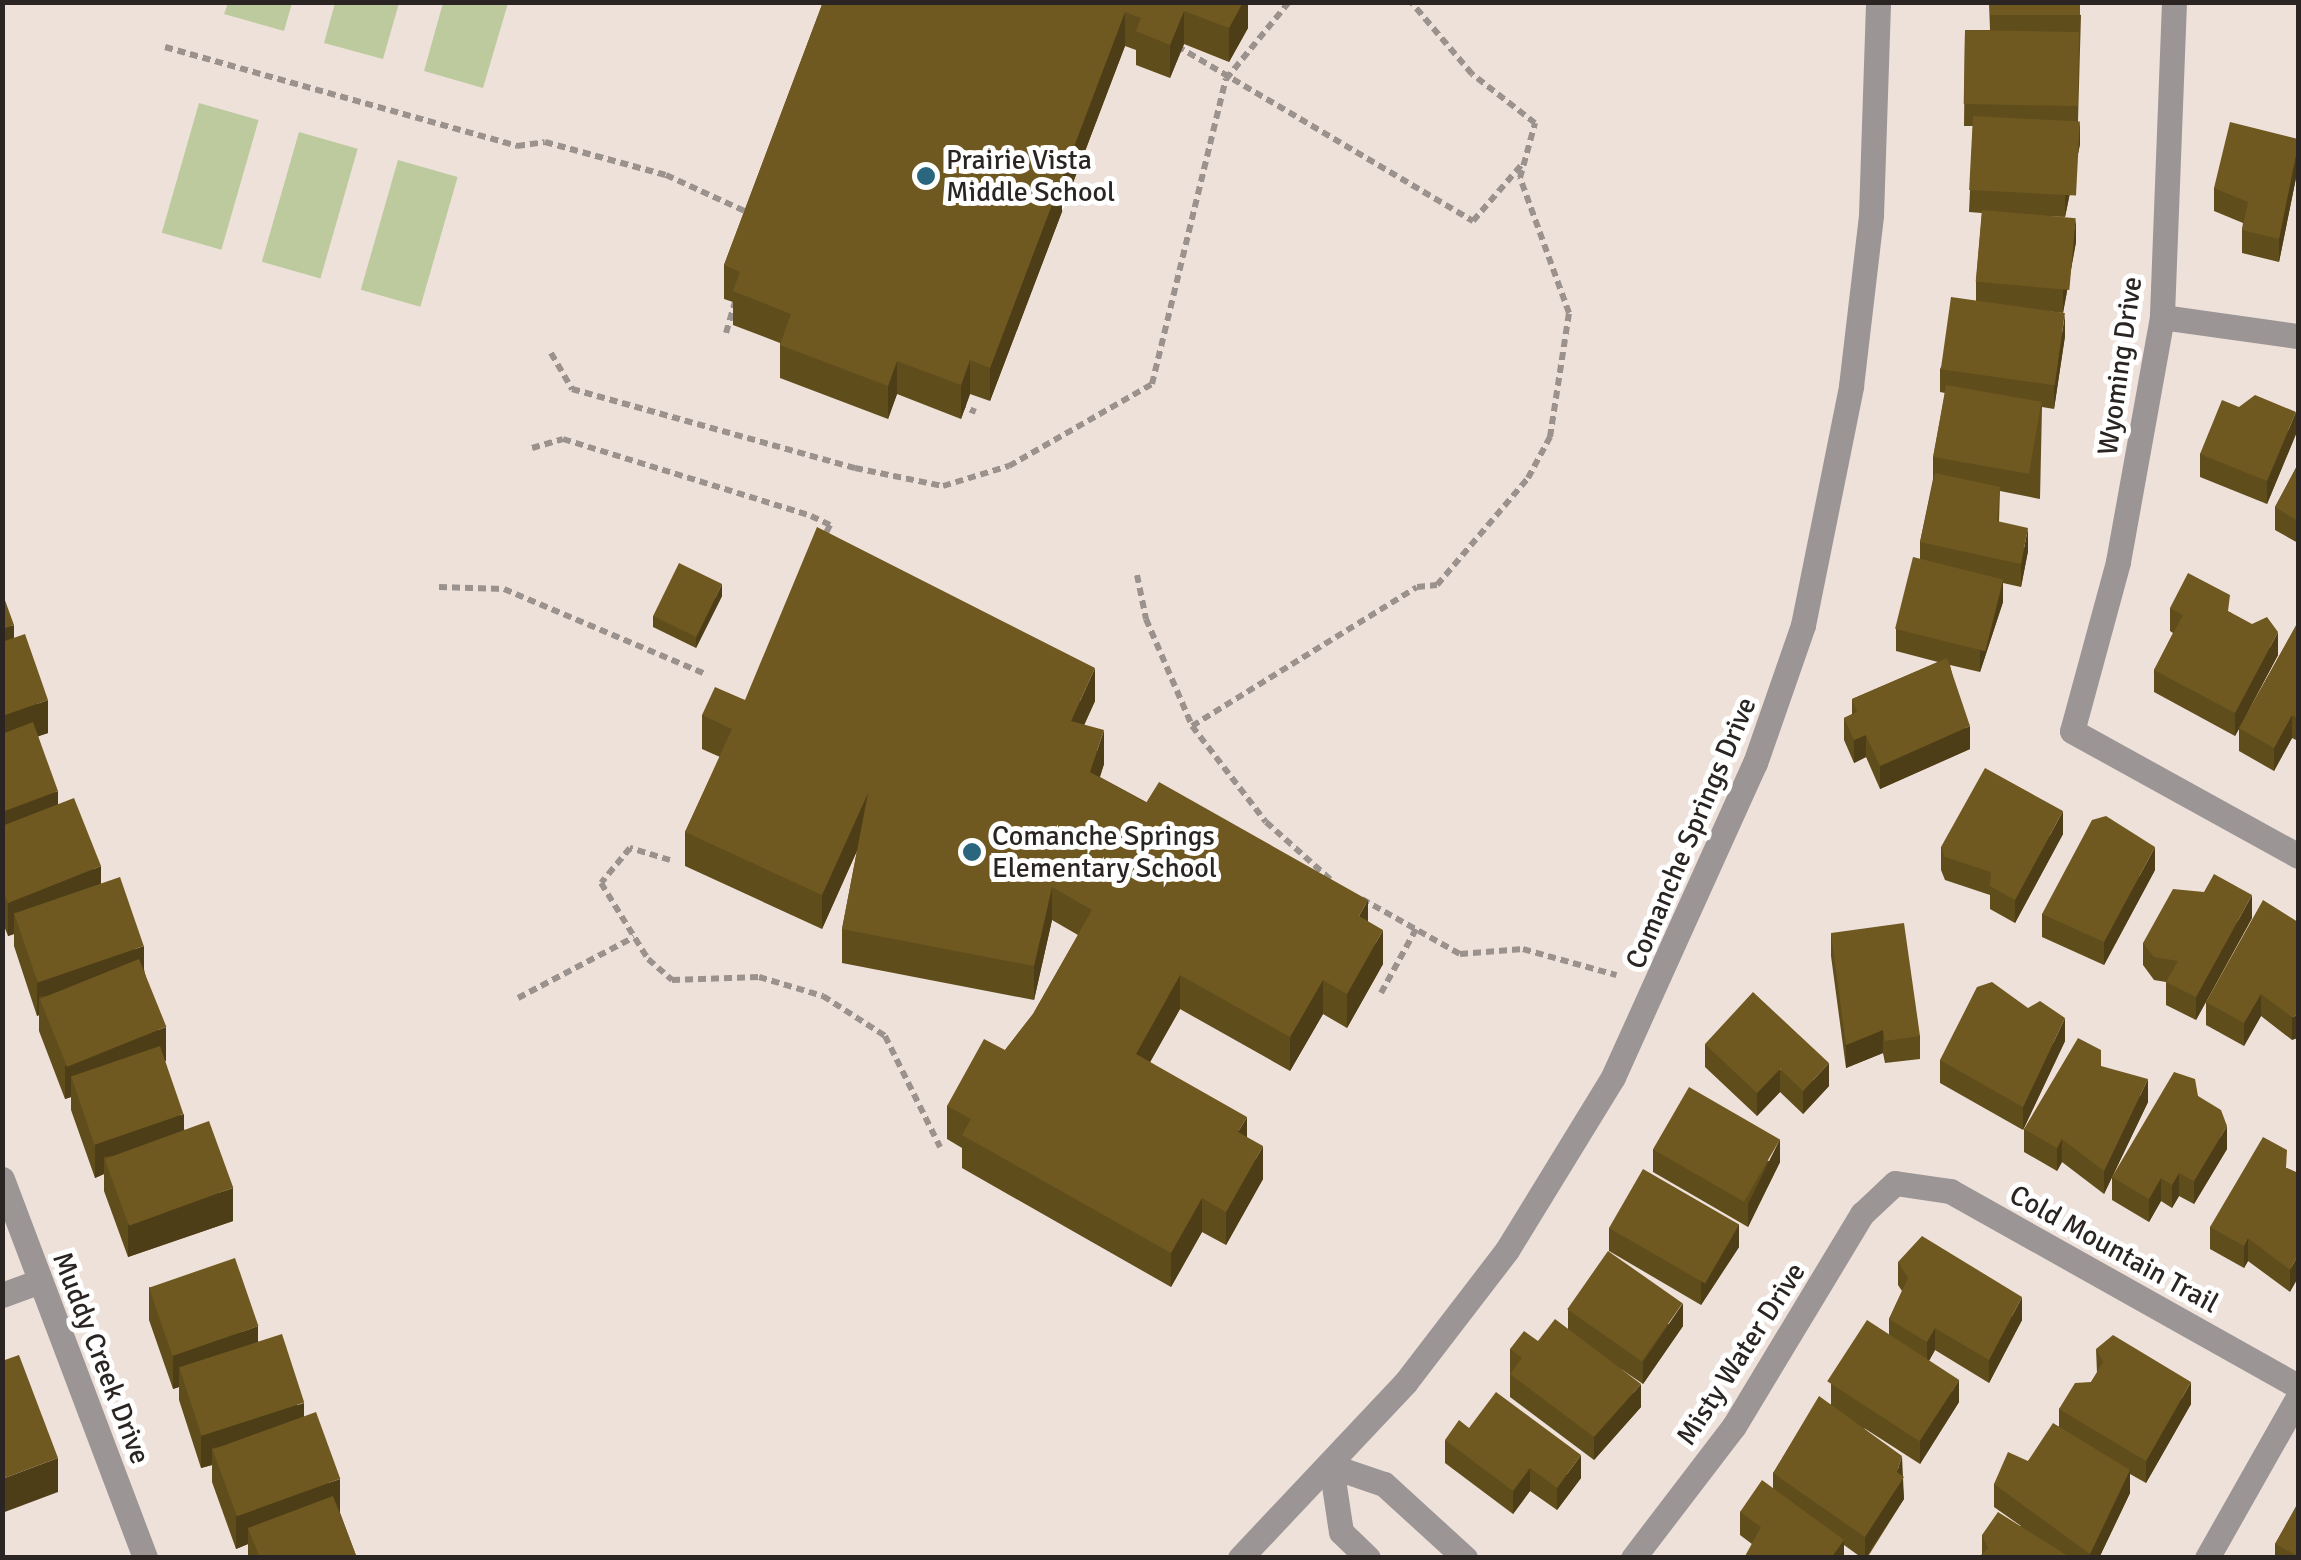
<!DOCTYPE html>
<html>
<head>
<meta charset="utf-8">
<style>
  body { margin:0 }
  #map { position:relative; width:2301px; height:1560px; overflow:hidden; background:#eee1da; font-family:Signika,sans-serif }
  div>[style] { position:absolute }
  .green>* { inset:0; background:#bcca9e; transform-origin:0 0 }
  .path>* { height:6px; margin-top:-3px; transform-origin:0; background:repeating-linear-gradient(90deg,#9c928d 0 8px,transparent 0 13px) }
  .minor>* { height:25px; margin:-12.5px; padding:0 12.5px; transform-origin:12.5px; border-radius:12.5px; background:#9b9595 }
  .wall>* { inset:0; background:#604d1c }
  .shaded-wall>* { inset:0; background:#4e3e17 }
  .building>* { inset:0; background:#705921; transform-origin:0 0 }
  .dots>* { width:28px; height:28px; translate:-50% -50%; box-sizing:border-box; border:5px solid #fff; border-radius:50% }
  span { translate:-50% -50%; white-space:nowrap; text-align:center; line-height:1.15; -webkit-text-stroke:10px #fff; paint-order:stroke }
  .poi-label { font-size:28px; color:#2a2522 }
  .left { translate:0 -50%; text-align:left }
  .street-label { font-size:28px; color:#2a2522 }
  .frame { position:absolute; inset:0; border:5px solid #2a2522; pointer-events:none }
</style>
</head>
<body>
<div id="map">
  <div class="green">
    <i style="clip-path:polygon(228px 3px,228px 2px,292px 3px,284px 31px,224px 14px)"></i>
    <i style="clip-path:polygon(335px 3px,399px 3px,383px 59px,324px 43px)"></i>
    <i style="clip-path:polygon(443px 3px,508px 3px,483px 88px,424px 71px)"></i>
    <i style="left:199px;top:103px;width:62px;height:135px;rotate:16deg"></i>
    <i style="left:299px;top:132px;width:61px;height:135px;rotate:16deg"></i>
    <i style="left:398px;top:160px;width:62px;height:135px;rotate:16deg"></i>
  </div>
  <div class="path">
    <i style="left:1177px;top:46px;width:344px;rotate:30.6deg"></i>
    <i style="left:1473px;top:221px;width:78px;rotate:-49.2deg"></i>
    <i style="left:165px;top:47px;width:366px;rotate:15.7deg"></i>
    <i style="left:517px;top:146px;width:28px;rotate:-8deg"></i>
    <i style="left:545px;top:142px;width:125px;rotate:15.3deg"></i>
    <i style="left:666px;top:175px;width:91px;rotate:24.6deg"></i>
    <i style="left:726px;top:333px;width:32px;rotate:-74deg"></i>
    <i style="left:551px;top:353px;width:42px;rotate:59.7deg"></i>
    <i style="left:572px;top:389px;width:294px;rotate:15.6deg"></i>
    <i style="left:855px;top:468px;width:90px;rotate:11.6deg"></i>
    <i style="left:943px;top:486px;width:69px;rotate:-16.9deg"></i>
    <i style="left:1009px;top:466px;width:165px;rotate:-29.8deg"></i>
    <i style="left:1152px;top:384px;width:314px;rotate:-76.4deg"></i>
    <i style="left:1226px;top:79px;width:99px;rotate:-50.7deg"></i>
    <i style="left:958px;top:405px;width:19px;rotate:21deg"></i>
    <i style="left:532px;top:448px;width:32px;rotate:-16deg"></i>
    <i style="left:563px;top:439px;width:260px;rotate:17.2deg"></i>
    <i style="left:811px;top:516px;width:21px;rotate:25deg"></i>
    <i style="left:830px;top:525px;width:16px;rotate:117deg"></i>
    <i style="left:1137px;top:575px;width:45px;rotate:78.4deg"></i>
    <i style="left:1146px;top:619px;width:116px;rotate:66.7deg"></i>
    <i style="left:1192px;top:726px;width:121px;rotate:52.4deg"></i>
    <i style="left:1266px;top:822px;width:86px;rotate:41.7deg"></i>
    <i style="left:439px;top:587px;width:65px;rotate:1.8deg"></i>
    <i style="left:504px;top:589px;width:218px;rotate:22.9deg"></i>
    <i style="left:1192px;top:726px;width:264px;rotate:-31.7deg"></i>
    <i style="left:1417px;top:587px;width:20px;rotate:-6deg"></i>
    <i style="left:1437px;top:585px;width:140px;rotate:-49.6deg"></i>
    <i style="left:1528px;top:478px;width:47px;rotate:-61.8deg"></i>
    <i style="left:1550px;top:437px;width:125px;rotate:-81.3deg"></i>
    <i style="left:1569px;top:313px;width:144px;rotate:-109.9deg"></i>
    <i style="left:1520px;top:178px;width:57px;rotate:-74.7deg"></i>
    <i style="left:1535px;top:123px;width:80px;rotate:-142.1deg"></i>
    <i style="left:1472px;top:74px;width:94px;rotate:-130.3deg"></i>
    <i style="left:670px;top:860px;width:42px;rotate:-163.3deg"></i>
    <i style="left:630px;top:848px;width:45px;rotate:129.6deg"></i>
    <i style="left:601px;top:883px;width:89px;rotate:58.3deg"></i>
    <i style="left:648px;top:959px;width:32px;rotate:41deg"></i>
    <i style="left:672px;top:980px;width:87px;rotate:-2deg"></i>
    <i style="left:759px;top:977px;width:67px;rotate:16.5deg"></i>
    <i style="left:823px;top:996px;width:74px;rotate:32.8deg"></i>
    <i style="left:885px;top:1036px;width:124px;rotate:63.6deg"></i>
    <i style="left:1362px;top:899px;width:112px;rotate:29.3deg"></i>
    <i style="left:1460px;top:954px;width:63px;rotate:-4.5deg"></i>
    <i style="left:1523px;top:949px;width:97px;rotate:15.6deg"></i>
    <i style="left:1381px;top:993px;width:73px;rotate:-61.3deg"></i>
    <i style="left:518px;top:998px;width:131px;rotate:-27.7deg"></i>
  </div>
  <div class="minor">
    <i style="left:2174px;top:2px;width:315px;rotate:92.2deg"></i>
    <i style="left:2162px;top:317px;width:249px;rotate:100.2deg"></i>
    <i style="left:2118px;top:562px;width:175px;rotate:105.2deg"></i>
    <i style="left:2072px;top:731px;width:258px;rotate:28.9deg"></i>
    <i style="left:2162px;top:317px;width:137px;rotate:8deg"></i>
    <i style="left:2px;top:1179px;width:405px;rotate:69.3deg"></i>
    <i style="left:2px;top:1295px;width:40px;rotate:-20.2deg"></i>
    <i style="left:1240px;top:1558px;width:241px;rotate:-46.7deg"></i>
    <i style="left:1405px;top:1383px;width:168px;rotate:-52.5deg"></i>
    <i style="left:1507px;top:1250px;width:203px;rotate:-58.5deg"></i>
    <i style="left:1613px;top:1077px;width:345px;rotate:-65.7deg"></i>
    <i style="left:1755px;top:763px;width:146px;rotate:-70.8deg"></i>
    <i style="left:1803px;top:625px;width:244px;rotate:-78.6deg"></i>
    <i style="left:1851px;top:386px;width:172px;rotate:-83.3deg"></i>
    <i style="left:1871px;top:215px;width:213px;rotate:-88.1deg"></i>
    <i style="left:1368px;top:1558px;width:37px;rotate:-136deg"></i>
    <i style="left:1341px;top:1532px;width:67px;rotate:-98.6deg"></i>
    <i style="left:1331px;top:1466px;width:56px;rotate:18.8deg"></i>
    <i style="left:1384px;top:1484px;width:110px;rotate:42.4deg"></i>
    <i style="left:1633px;top:1558px;width:166px;rotate:-52.6deg"></i>
    <i style="left:1734px;top:1426px;width:248px;rotate:-58.9deg"></i>
    <i style="left:1862px;top:1214px;width:45px;rotate:-43.2deg"></i>
    <i style="left:1895px;top:1183px;width:56px;rotate:8.3deg"></i>
    <i style="left:1950px;top:1191px;width:399px;rotate:29.3deg"></i>
    <i style="left:2207px;top:1558px;width:185px;rotate:-60.5deg"></i>
  </div>
  <div class="wall">
    <i style="clip-path:polygon(823px 2px,1248px 2px,1248px 28px,1229px 62px,1184px 44px,1170px 78px,1136px 65px,1136px 50px,1125px 46px,990px 401px,970px 394px,961px 419px,897px 394px,888px 419px,780px 378px,780px 343px,733px 325px,733px 302px,724px 299px,724px 265px)"></i>
    <i style="clip-path:polygon(1989px 2px,2081px 15px,2078px 121px,2080px 144px,2065px 217px,2038px 216px,2076px 242px,2063px 313px,2046px 311px,2065px 336px,2054px 409px,2042px 407px,2040px 499px,2000px 491px,1999px 522px,2028px 551px,2021px 587px,2003px 583px,2003px 602px,1980px 672px,1950px 665px,1970px 749px,1880px 789px,1866px 757px,1854px 763px,1844px 740px,1844px 718px,1852px 714px,1852px 699px,1938px 662px,1896px 651px,1896px 629px,1920px 559px,1920px 542px,1933px 479px,1933px 457px,1945px 393px,1940px 392px,1940px 369px,1976px 301px,1976px 282px,1982px 213px,1969px 212px,1973px 126px,1964px 126px,1965px 30px,1990px 30px)"></i>
    <i style="clip-path:polygon(2298px 139px,2298px 168px,2279px 262px,2242px 253px,2242px 230px,2243px 223px,2214px 211px,2214px 188px)"></i>
    <i style="clip-path:polygon(2298px 222px,2298px 252px,2296px 250px,2296px 228px)"></i>
    <i style="clip-path:polygon(2239px 407px,2296px 434px,2267px 504px,2200px 477px,2200px 454px)"></i>
    <i style="clip-path:polygon(2298px 464px,2298px 543px,2275px 530px,2275px 507px)"></i>
    <i style="clip-path:polygon(2px 592px,14px 638px,48px 733px,38px 736px,58px 804px,101px 884px,144px 969px,165px 1061px,184px 1129px,233px 1221px,128px 1257px,104px 1191px,104px 1174px,95px 1178px,71px 1110px,71px 1097px,65px 1099px,39px 1031px,39px 1015px,37px 1016px,14px 946px,14px 934px,8px 936px,2px 921px)"></i>
    <i style="clip-path:polygon(722px 596px,696px 648px,653px 627px,653px 616px)"></i>
    <i style="clip-path:polygon(2170px 608px,2230px 612px,2278px 655px,2244px 719px,2298px 622px,2298px 741px,2292px 738px,2274px 771px,2239px 751px,2239px 729px,2235px 736px,2154px 692px,2154px 670px,2173px 633px,2170px 631px)"></i>
    <i style="clip-path:polygon(745px 700px,1095px 701px,1084px 725px,1104px 764px,1100px 777px,1368px 922px,1383px 964px,1347px 1028px,1323px 1014px,1290px 1071px,1180px 1009px,1150px 1062px,1247px 1137px,1263px 1179px,1226px 1245px,1202px 1232px,1171px 1287px,962px 1168px,962px 1148px,947px 1139px,947px 1106px,1005px 1050px,1033px 1014px,1078px 935px,1052px 920px,1034px 1000px,842px 963px,842px 929px,857px 851px,822px 929px,685px 866px,685px 832px,720px 757px,702px 749px,702px 715px)"></i>
    <i style="clip-path:polygon(2063px 834px,2015px 923px,1990px 909px,1990px 895px,1945px 880px,1941px 870px,1941px 847px)"></i>
    <i style="clip-path:polygon(2155px 870px,2104px 965px,2042px 937px,2042px 914px)"></i>
    <i style="clip-path:polygon(2252px 918px,2196px 1020px,2166px 1005px,2166px 982px,2154px 980px,2143px 965px,2143px 943px)"></i>
    <i style="clip-path:polygon(2298px 922px,2292px 1040px,2261px 1016px,2244px 1046px,2206px 1025px,2206px 1002px)"></i>
    <i style="clip-path:polygon(1831px 933px,1920px 1036px,1920px 1059px,1885px 1063px,1883px 1053px,1846px 1068px,1831px 956px)"></i>
    <i style="clip-path:polygon(2065px 1041px,2023px 1130px,1940px 1083px,1940px 1060px)"></i>
    <i style="clip-path:polygon(1705px 1044px,1829px 1086px,1803px 1114px,1780px 1092px,1757px 1116px,1705px 1067px)"></i>
    <i style="clip-path:polygon(2101px 1066px,2148px 1102px,2104px 1194px,2062px 1162px,2057px 1171px,2024px 1152px,2024px 1129px)"></i>
    <i style="clip-path:polygon(2198px 1096px,2227px 1149px,2194px 1204px,2179px 1196px,2172px 1208px,2161px 1201px,2149px 1222px,2112px 1200px,2112px 1177px)"></i>
    <i style="clip-path:polygon(1653px 1149px,1780px 1162px,1748px 1227px,1653px 1172px)"></i>
    <i style="clip-path:polygon(2287px 1168px,2298px 1173px,2290px 1292px,2248px 1261px,2244px 1268px,2210px 1249px,2210px 1227px)"></i>
    <i style="clip-path:polygon(1609px 1228px,1739px 1247px,1701px 1305px,1609px 1251px)"></i>
    <i style="clip-path:polygon(1898px 1262px,2022px 1320px,1989px 1383px,1935px 1350px,1929px 1361px,1959px 1402px,1920px 1464px,1864px 1428px,1902px 1475px,1904px 1499px,1867px 1558px,1862px 1558px,1844px 1545px,1844px 1558px,1752px 1544px,1740px 1535px,1740px 1512px,1773px 1488px,1773px 1473px,1831px 1404px,1831px 1384px,1889px 1335px,1889px 1319px,1902px 1291px,1898px 1285px)"></i>
    <i style="clip-path:polygon(149px 1287px,258px 1341px,304px 1416px,357px 1558px,248px 1558px,248px 1544px,236px 1549px,212px 1482px,212px 1465px,201px 1468px,179px 1400px,179px 1387px,173px 1389px,149px 1320px)"></i>
    <i style="clip-path:polygon(1568px 1310px,1683px 1326px,1643px 1384px,1621px 1369px,1641px 1407px,1594px 1460px,1510px 1397px,1510px 1349px,1538px 1341px,1568px 1329px)"></i>
    <i style="clip-path:polygon(2096px 1349px,2191px 1404px,2146px 1483px,2130px 1474px,2130px 1493px,2099px 1558px,1979px 1558px,1982px 1554px,1982px 1535px,2021px 1526px,1994px 1507px,1994px 1484px,2028px 1461px,2059px 1426px,2059px 1409px,2091px 1382px,2097px 1373px)"></i>
    <i style="clip-path:polygon(1445px 1440px,1581px 1478px,1557px 1510px,1530px 1491px,1513px 1514px,1445px 1463px)"></i>
    <i style="clip-path:polygon(2298px 1503px,2298px 1558px,2275px 1558px,2275px 1544px)"></i>
  </div>
  <div class="shaded-wall">
    <i style="clip-path:polygon(1243px 2px,1248px 2px,1248px 28px,1229px 62px,1229px 28px)"></i>
    <i style="clip-path:polygon(1184px 11px,1184px 44px,1170px 78px,1170px 45px)"></i>
    <i style="clip-path:polygon(1125px 12px,1125px 46px,990px 401px,990px 368px)"></i>
    <i style="clip-path:polygon(2080px 122px,2080px 144px,2065px 217px,2065px 194px)"></i>
    <i style="clip-path:polygon(2298px 145px,2298px 168px,2279px 262px,2279px 239px)"></i>
    <i style="clip-path:polygon(2076px 219px,2076px 242px,2063px 313px,2063px 290px)"></i>
    <i style="clip-path:polygon(2065px 314px,2065px 336px,2054px 409px,2054px 386px)"></i>
    <i style="clip-path:polygon(970px 360px,970px 394px,961px 419px,961px 385px)"></i>
    <i style="clip-path:polygon(897px 361px,897px 394px,888px 419px,888px 386px)"></i>
    <i style="clip-path:polygon(2296px 412px,2296px 434px,2267px 504px,2267px 481px)"></i>
    <i style="clip-path:polygon(2028px 528px,2028px 551px,2021px 587px,2021px 564px)"></i>
    <i style="clip-path:polygon(2003px 579px,2003px 602px,1980px 672px,1980px 650px)"></i>
    <i style="clip-path:polygon(722px 584px,722px 596px,696px 648px,696px 637px)"></i>
    <i style="clip-path:polygon(14px 625px,14px 659px,2px 662px,2px 629px)"></i>
    <i style="clip-path:polygon(2278px 632px,2278px 655px,2235px 736px,2235px 713px)"></i>
    <i style="clip-path:polygon(1095px 668px,1095px 701px,1071px 754px,1071px 721px)"></i>
    <i style="clip-path:polygon(48px 700px,48px 733px,2px 749px,2px 716px)"></i>
    <i style="clip-path:polygon(2292px 715px,2292px 738px,2274px 771px,2274px 748px)"></i>
    <i style="clip-path:polygon(1970px 726px,1970px 749px,1880px 789px,1880px 766px)"></i>
    <i style="clip-path:polygon(1104px 730px,1104px 764px,1090px 806px,1090px 772px)"></i>
    <i style="clip-path:polygon(1866px 735px,1866px 757px,1854px 763px,1854px 740px)"></i>
    <i style="clip-path:polygon(58px 791px,58px 824px,2px 845px,2px 812px)"></i>
    <i style="clip-path:polygon(868px 793px,868px 826px,822px 929px,822px 895px)"></i>
    <i style="clip-path:polygon(2063px 811px,2063px 834px,2015px 923px,2015px 900px)"></i>
    <i style="clip-path:polygon(2155px 847px,2155px 870px,2104px 965px,2104px 942px)"></i>
    <i style="clip-path:polygon(101px 866px,101px 900px,14px 913px,14px 934px,8px 936px,8px 903px)"></i>
    <i style="clip-path:polygon(1052px 887px,1052px 920px,1034px 1000px,1034px 966px)"></i>
    <i style="clip-path:polygon(2252px 895px,2252px 918px,2196px 1020px,2196px 997px)"></i>
    <i style="clip-path:polygon(1368px 900px,1368px 933px,1359px 916px)"></i>
    <i style="clip-path:polygon(1383px 930px,1383px 964px,1347px 1028px,1347px 994px)"></i>
    <i style="clip-path:polygon(144px 946px,144px 979px,39px 997px,39px 1015px,37px 1016px,37px 982px)"></i>
    <i style="clip-path:polygon(1180px 975px,1180px 1009px,1136px 1087px,1136px 1054px)"></i>
    <i style="clip-path:polygon(1323px 980px,1323px 1014px,1290px 1071px,1290px 1037px)"></i>
    <i style="clip-path:polygon(2261px 994px,2261px 1016px,2244px 1046px,2244px 1023px)"></i>
    <i style="clip-path:polygon(2298px 1015px,2298px 1038px,2292px 1040px,2292px 1017px)"></i>
    <i style="clip-path:polygon(2065px 1018px,2065px 1041px,2023px 1130px,2023px 1107px)"></i>
    <i style="clip-path:polygon(166px 1027px,166px 1061px,71px 1076px,71px 1097px,65px 1099px,65px 1066px)"></i>
    <i style="clip-path:polygon(1883px 1030px,1883px 1053px,1846px 1068px,1846px 1045px)"></i>
    <i style="clip-path:polygon(1829px 1063px,1829px 1086px,1803px 1114px,1803px 1091px)"></i>
    <i style="clip-path:polygon(1780px 1069px,1780px 1092px,1757px 1116px,1757px 1093px)"></i>
    <i style="clip-path:polygon(2148px 1079px,2148px 1102px,2104px 1194px,2104px 1171px)"></i>
    <i style="clip-path:polygon(184px 1114px,184px 1147px,104px 1157px,104px 1174px,95px 1178px,95px 1144px)"></i>
    <i style="clip-path:polygon(1247px 1117px,1247px 1150px,1238px 1132px)"></i>
    <i style="clip-path:polygon(2227px 1126px,2227px 1149px,2194px 1204px,2194px 1181px)"></i>
    <i style="clip-path:polygon(1780px 1139px,1780px 1162px,1748px 1227px,1748px 1204px)"></i>
    <i style="clip-path:polygon(2062px 1139px,2062px 1162px,2057px 1171px,2057px 1148px)"></i>
    <i style="clip-path:polygon(1263px 1146px,1263px 1179px,1226px 1245px,1226px 1212px)"></i>
    <i style="clip-path:polygon(2179px 1173px,2179px 1196px,2172px 1208px,2172px 1185px)"></i>
    <i style="clip-path:polygon(2161px 1178px,2161px 1201px,2149px 1222px,2149px 1199px)"></i>
    <i style="clip-path:polygon(233px 1188px,233px 1221px,128px 1257px,128px 1223px)"></i>
    <i style="clip-path:polygon(1202px 1198px,1202px 1232px,1171px 1287px,1171px 1253px)"></i>
    <i style="clip-path:polygon(1739px 1224px,1739px 1247px,1701px 1305px,1701px 1282px)"></i>
    <i style="clip-path:polygon(2248px 1238px,2248px 1261px,2244px 1268px,2244px 1246px)"></i>
    <i style="clip-path:polygon(2298px 1255px,2298px 1278px,2290px 1292px,2290px 1270px)"></i>
    <i style="clip-path:polygon(2022px 1297px,2022px 1320px,1989px 1383px,1989px 1360px)"></i>
    <i style="clip-path:polygon(1683px 1303px,1683px 1326px,1643px 1384px,1643px 1362px)"></i>
    <i style="clip-path:polygon(258px 1326px,258px 1359px,179px 1367px,179px 1387px,173px 1389px,173px 1356px)"></i>
    <i style="clip-path:polygon(1935px 1328px,1935px 1350px,1927px 1364px,1927px 1342px)"></i>
    <i style="clip-path:polygon(1959px 1380px,1959px 1402px,1920px 1464px,1920px 1441px)"></i>
    <i style="clip-path:polygon(2191px 1382px,2191px 1404px,2146px 1483px,2146px 1461px)"></i>
    <i style="clip-path:polygon(1641px 1384px,1641px 1407px,1594px 1460px,1594px 1437px)"></i>
    <i style="clip-path:polygon(304px 1403px,304px 1436px,212px 1448px,212px 1465px,201px 1468px,201px 1435px)"></i>
    <i style="clip-path:polygon(1581px 1455px,1581px 1478px,1557px 1510px,1557px 1488px)"></i>
    <i style="clip-path:polygon(1902px 1456px,1904px 1499px,1865px 1558px,1865px 1537px,1897px 1472px)"></i>
    <i style="clip-path:polygon(58px 1458px,58px 1492px,2px 1513px,2px 1479px)"></i>
    <i style="clip-path:polygon(1530px 1468px,1530px 1491px,1513px 1514px,1513px 1491px)"></i>
    <i style="clip-path:polygon(2130px 1470px,2130px 1493px,2099px 1558px,2090px 1558px,2090px 1554px)"></i>
    <i style="clip-path:polygon(340px 1479px,340px 1512px,248px 1528px,248px 1544px,236px 1549px,236px 1515px)"></i>
    <i style="clip-path:polygon(1844px 1540px,1844px 1558px,1831px 1558px)"></i>
  </div>
  <div class="building">
    <i style="clip-path:polygon(823px 2px,1243px 2px,1229px 28px,1184px 11px,1170px 45px,1136px 31px,1141px 18px,1125px 12px,990px 368px,970px 360px,961px 385px,897px 361px,888px 386px,780px 345px,791px 314px,733px 291px,740px 272px,724px 265px)"></i>
    <i style="left:1990px;top:2px;width:90px;height:13px"></i>
    <i style="left:1965px;top:30px;width:114px;height:74px;rotate:1deg"></i>
    <i style="left:1973px;top:116px;width:107px;height:74px;rotate:3deg"></i>
    <i style="clip-path:polygon(2230px 122px,2298px 139px,2298px 145px,2279px 239px,2242px 230px,2248px 202px,2214px 188px)"></i>
    <i style="left:1982px;top:210px;width:94px;height:72px;rotate:5deg"></i>
    <i style="left:1951px;top:297px;width:115px;height:73px;rotate:8deg"></i>
    <i style="left:1946px;top:385px;width:97px;height:73px;rotate:10deg"></i>
    <i style="clip-path:polygon(2255px 395px,2296px 412px,2267px 481px,2200px 454px,2222px 400px,2239px 407px)"></i>
    <i style="clip-path:polygon(2298px 464px,2298px 521px,2275px 507px)"></i>
    <i style="clip-path:polygon(1935px 473px,2000px 487px,1997px 521px,2028px 528px,2021px 564px,1920px 542px)"></i>
    <i style="clip-path:polygon(817px 527px,1095px 668px,1071px 721px,1104px 730px,1090px 772px,1146px 803px,1159px 782px,1368px 900px,1359px 916px,1383px 930px,1347px 994px,1323px 980px,1290px 1037px,1180px 975px,1136px 1054px,1247px 1117px,1238px 1132px,1263px 1146px,1226px 1212px,1202px 1198px,1171px 1253px,962px 1135px,971px 1119px,947px 1106px,984px 1039px,1005px 1050px,1033px 1014px,1092px 910px,1052px 887px,1034px 966px,842px 929px,868px 793px,822px 895px,685px 832px,732px 729px,702px 715px,715px 687px,745px 700px)"></i>
    <i style="left:1913px;top:557px;width:93px;height:74px;rotate:14deg"></i>
    <i style="left:679px;top:563px;width:48px;height:59px;rotate:26deg"></i>
    <i style="clip-path:polygon(2188px 573px,2230px 595px,2228px 611px,2252px 624px,2267px 617px,2278px 632px,2235px 713px,2154px 670px,2183px 615px,2170px 608px)"></i>
    <i style="clip-path:polygon(2px 592px,14px 625px,2px 629px)"></i>
    <i style="clip-path:polygon(2298px 622px,2298px 719px,2292px 715px,2274px 748px,2239px 728px)"></i>
    <i style="clip-path:polygon(25px 634px,48px 700px,2px 716px,2px 642px)"></i>
    <i style="clip-path:polygon(1947px 658px,1970px 726px,1880px 766px,1866px 735px,1854px 740px,1844px 718px,1857px 712px,1852px 699px)"></i>
    <i style="clip-path:polygon(33px 722px,58px 791px,2px 812px,2px 734px)"></i>
    <i style="clip-path:polygon(1985px 768px,2063px 811px,2015px 900px,1990px 886px,1991px 872px,1945px 857px,1941px 847px)"></i>
    <i style="clip-path:polygon(74px 798px,101px 866px,8px 903px,2px 888px,2px 826px)"></i>
    <i style="clip-path:polygon(2106px 816px,2155px 847px,2104px 942px,2042px 914px,2092px 820px)"></i>
    <i style="clip-path:polygon(2214px 874px,2252px 895px,2196px 997px,2166px 982px,2178px 961px,2154px 957px,2143px 943px,2173px 889px,2204px 892px)"></i>
    <i style="left:120px;top:877px;width:73px;height:112px;rotate:71deg"></i>
    <i style="clip-path:polygon(2263px 900px,2298px 922px,2298px 1015px,2292px 1017px,2261px 994px,2244px 1023px,2206px 1002px)"></i>
    <i style="clip-path:polygon(1904px 923px,1920px 1036px,1885px 1041px,1883px 1030px,1846px 1045px,1831px 933px)"></i>
    <i style="left:139px;top:959px;width:73px;height:107px;rotate:68deg"></i>
    <i style="clip-path:polygon(1992px 982px,2028px 1008px,2040px 1001px,2065px 1018px,2023px 1107px,1940px 1060px,1977px 987px)"></i>
    <i style="clip-path:polygon(1753px 992px,1829px 1063px,1803px 1091px,1780px 1069px,1757px 1093px,1705px 1044px)"></i>
    <i style="clip-path:polygon(2078px 1038px,2101px 1050px,2101px 1066px,2148px 1079px,2104px 1171px,2062px 1139px,2057px 1148px,2024px 1129px)"></i>
    <i style="left:160px;top:1046px;width:72px;height:94px;rotate:71deg"></i>
    <i style="clip-path:polygon(2174px 1072px,2195px 1079px,2198px 1096px,2221px 1110px,2227px 1126px,2194px 1181px,2179px 1173px,2172px 1185px,2161px 1178px,2149px 1199px,2112px 1177px)"></i>
    <i style="left:1689px;top:1087px;width:105px;height:72px;rotate:30deg"></i>
    <i style="left:209px;top:1121px;width:71px;height:111px;rotate:70deg"></i>
    <i style="clip-path:polygon(2263px 1137px,2287px 1150px,2286px 1168px,2298px 1173px,2298px 1255px,2290px 1270px,2248px 1238px,2244px 1246px,2210px 1227px)"></i>
    <i style="left:1643px;top:1169px;width:111px;height:68px;rotate:30deg"></i>
    <i style="clip-path:polygon(1922px 1236px,2022px 1297px,1989px 1360px,1935px 1328px,1927px 1342px,1889px 1319px,1908px 1278px,1898px 1262px)"></i>
    <i style="left:1608px;top:1251px;width:91px;height:71px;rotate:35deg"></i>
    <i style="left:235px;top:1258px;width:72px;height:91px;rotate:71deg"></i>
    <i style="clip-path:polygon(1555px 1319px,1641px 1384px,1594px 1437px,1510px 1374px,1522px 1358px,1510px 1349px,1524px 1331px,1538px 1341px)"></i>
    <i style="left:1867px;top:1320px;width:110px;height:73px;rotate:33deg"></i>
    <i style="left:282px;top:1334px;width:72px;height:108px;rotate:72deg"></i>
    <i style="clip-path:polygon(2113px 1335px,2191px 1382px,2146px 1461px,2059px 1409px,2075px 1383px,2091px 1382px,2103px 1362px,2096px 1349px)"></i>
    <i style="clip-path:polygon(19px 1355px,58px 1458px,2px 1479px,2px 1361px)"></i>
    <i style="clip-path:polygon(1496px 1392px,1581px 1455px,1557px 1488px,1530px 1468px,1513px 1491px,1445px 1440px,1459px 1420px,1469px 1428px)"></i>
    <i style="clip-path:polygon(1819px 1396px,1902px 1456px,1897px 1472px,1904px 1477px,1865px 1537px,1773px 1473px)"></i>
    <i style="left:316px;top:1412px;width:71px;height:110px;rotate:70deg"></i>
    <i style="clip-path:polygon(2053px 1423px,2130px 1470px,2090px 1554px,1994px 1484px,2008px 1452px,2028px 1461px)"></i>
    <i style="clip-path:polygon(1762px 1480px,1844px 1540px,1831px 1558px,1744px 1558px,1761px 1527px,1740px 1512px)"></i>
    <i style="clip-path:polygon(333px 1496px,357px 1558px,260px 1558px,248px 1528px)"></i>
    <i style="clip-path:polygon(2298px 1503px,2298px 1556px,2275px 1544px)"></i>
    <i style="clip-path:polygon(1998px 1512px,2071px 1558px,1979px 1558px,1988px 1548px,1982px 1535px)"></i>
  </div>
  <div class="dots">
    <i style="left:926px;top:176px;background:#2a677e"></i>
    <i style="left:972px;top:852px;background:#2a677e"></i>
  </div>
  <div class="poi-label">
    <span class="left" style="left:946px;top:176px">Prairie Vista<br>Middle School</span>
    <span class="left" style="left:992px;top:852px">Comanche Springs<br>Elementary School</span>
  </div>
  <div class="street-label">
    <span style="left:2120px;top:366px;rotate:-82deg">Wyoming Drive</span>
    <span style="left:1691px;top:833px;rotate:-67deg">Comanche Springs Drive</span>
    <span style="left:2114px;top:1249px;rotate:29deg">Cold Mountain Trail</span>
    <span style="left:1741px;top:1354px;rotate:-57deg">Misty Water Drive</span>
    <span style="left:101px;top:1358px;rotate:69deg">Muddy Creek Drive</span>
  </div>
  <div class="frame"></div>
</div>
</body>
</html>
